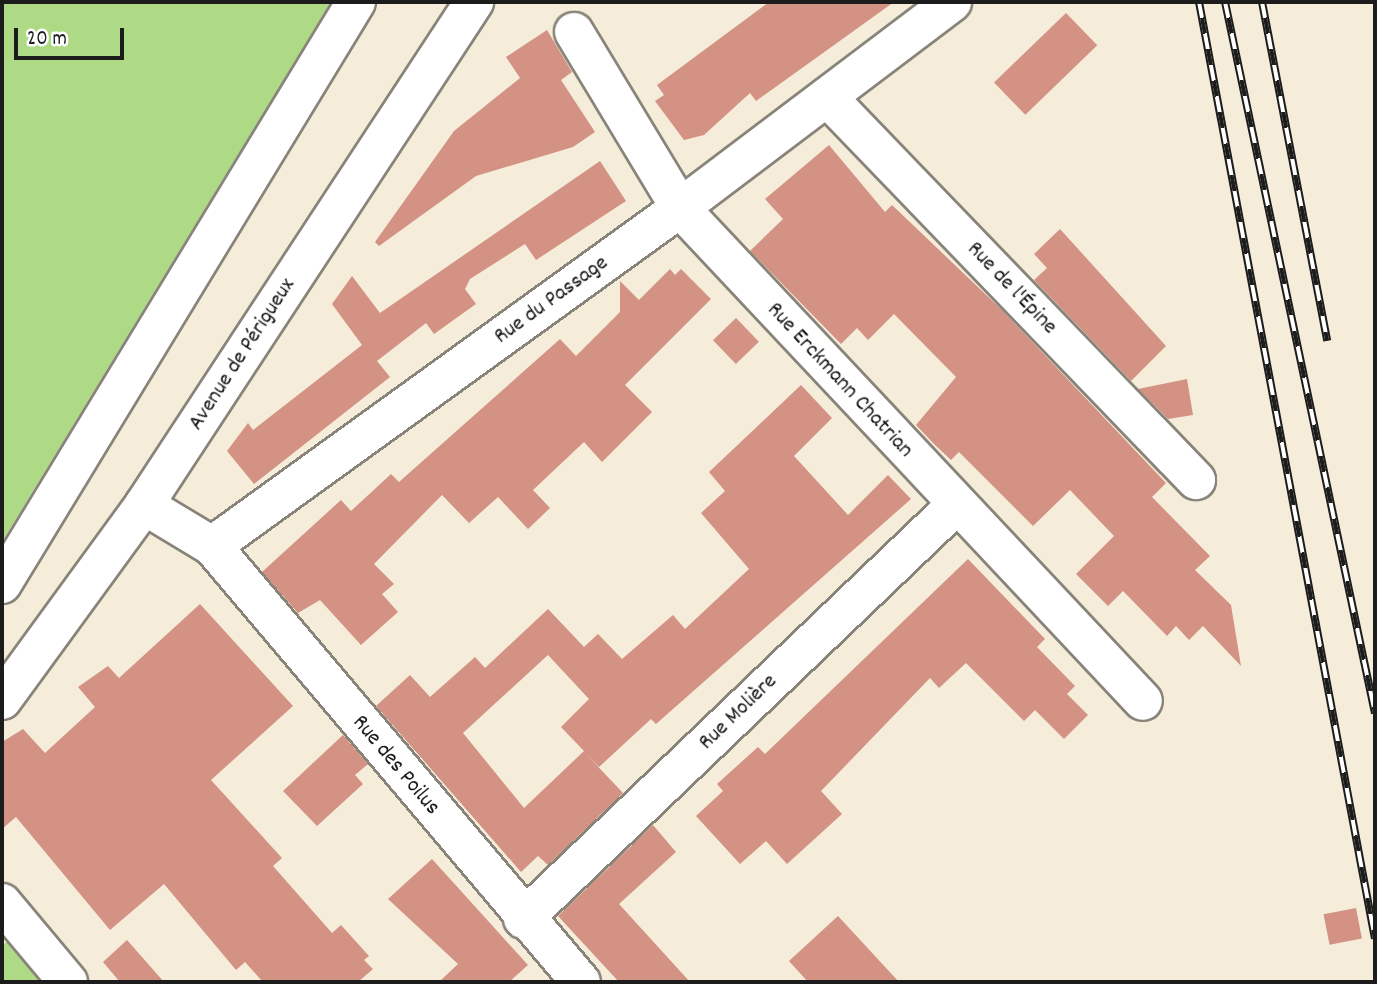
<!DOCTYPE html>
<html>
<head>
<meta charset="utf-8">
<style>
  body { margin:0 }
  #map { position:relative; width:1377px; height:984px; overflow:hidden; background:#f5ecd9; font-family:Dekko,sans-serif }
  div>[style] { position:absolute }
  .green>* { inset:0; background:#aed985 }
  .building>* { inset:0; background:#d39283; transform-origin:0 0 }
  .roads { filter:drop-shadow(2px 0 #88847a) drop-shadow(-2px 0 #88847a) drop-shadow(0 2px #88847a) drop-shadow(0 -2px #88847a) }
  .minor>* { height:38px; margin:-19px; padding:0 19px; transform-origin:19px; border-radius:19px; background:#fff }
  .rail>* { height:8px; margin-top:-4px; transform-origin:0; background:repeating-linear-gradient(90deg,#fff 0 16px,#1c1c1c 0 32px); box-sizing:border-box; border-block:2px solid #1c1c1c }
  span { translate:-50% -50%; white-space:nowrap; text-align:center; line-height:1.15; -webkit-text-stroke:5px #fff; paint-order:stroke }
  .street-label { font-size:23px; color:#1c1c1c }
  .frame { position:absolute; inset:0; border:4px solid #1c1c1c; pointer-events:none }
  .scale { position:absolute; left:14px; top:28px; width:110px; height:32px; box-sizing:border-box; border:4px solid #1c1c1c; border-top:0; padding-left:9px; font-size:21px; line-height:24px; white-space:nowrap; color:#1c1c1c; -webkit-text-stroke:5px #fff; paint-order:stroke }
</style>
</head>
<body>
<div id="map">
  <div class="green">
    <i style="clip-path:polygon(2px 2px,331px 2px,2px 542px)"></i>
    <i style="clip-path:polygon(12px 937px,51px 982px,2px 982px,2px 946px)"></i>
  </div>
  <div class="building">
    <i style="clip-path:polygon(769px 2px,894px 2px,756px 101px,750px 93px,704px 135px,684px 140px,655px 101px,664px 95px,657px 85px)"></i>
    <i style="left:1066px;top:13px;width:45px;height:100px;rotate:46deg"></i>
    <i style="clip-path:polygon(547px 30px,572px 72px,561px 80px,595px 132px,573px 147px,476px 176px,379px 246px,375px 242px,454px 131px,520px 78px,506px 57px)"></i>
    <i style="clip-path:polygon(829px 145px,885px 212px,892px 205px,1002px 310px,1166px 483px,1152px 497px,1210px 556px,1195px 570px,1231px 605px,1241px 666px,1203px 626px,1189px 640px,1176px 626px,1167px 636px,1123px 591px,1108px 606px,1076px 574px,1114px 536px,1070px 490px,1033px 526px,959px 452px,951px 460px,934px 444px,916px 425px,956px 377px,894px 314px,868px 340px,857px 328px,841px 344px,750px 251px,783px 219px,765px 199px)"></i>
    <i style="clip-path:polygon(600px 161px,626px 201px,536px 260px,525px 244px,470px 279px,465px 289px,476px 304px,434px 334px,426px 323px,377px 361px,390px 377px,254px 484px,227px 451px,248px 423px,253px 430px,362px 345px,332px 304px,352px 276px,380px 313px)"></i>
    <i style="clip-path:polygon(1060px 229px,1166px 346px,1131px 381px,1034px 280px,1047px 268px,1034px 254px)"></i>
    <i style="clip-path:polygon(670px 269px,675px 275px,681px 269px,711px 299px,625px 385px,652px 412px,602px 462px,584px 442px,533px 490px,550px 508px,528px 529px,498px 497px,469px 523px,442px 495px,374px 564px,394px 584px,382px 594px,398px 612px,361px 645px,320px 600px,298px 613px,262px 572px,341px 500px,351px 511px,391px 474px,399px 482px,560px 339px,576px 356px,620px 312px,620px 281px,639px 300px)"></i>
    <i style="left:736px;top:318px;width:33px;height:32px;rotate:46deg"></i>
    <i style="clip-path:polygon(1187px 379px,1193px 415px,1168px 419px,1138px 389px)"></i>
    <i style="clip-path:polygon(evenodd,801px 385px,832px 418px,794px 456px,848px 515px,888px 475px,911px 499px,656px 724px,651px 719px,599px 767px,586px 754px,623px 793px,548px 865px,538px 856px,521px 872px,376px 706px,410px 675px,430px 697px,475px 657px,485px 668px,548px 609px,584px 647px,598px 634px,622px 659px,673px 615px,685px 629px,749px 569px,701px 513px,725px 491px,709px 472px,801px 385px,548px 655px,589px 699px,561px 727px,584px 751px,524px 808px,463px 733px,548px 655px)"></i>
    <i style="clip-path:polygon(968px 559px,1045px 639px,1037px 647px,1075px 686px,1067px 694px,1088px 715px,1064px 739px,1035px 710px,1024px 721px,966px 663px,939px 688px,930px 678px,821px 791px,842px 814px,787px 864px,766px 841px,740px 864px,696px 816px,723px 791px,717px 784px,758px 747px,765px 754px)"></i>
    <i style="clip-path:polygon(200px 604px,293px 706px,211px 780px,282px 858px,273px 866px,332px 933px,341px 925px,369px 956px,364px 960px,373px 969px,358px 982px,263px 982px,245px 962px,236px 970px,164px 884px,110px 930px,16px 817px,2px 829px,2px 742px,23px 729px,45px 753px,95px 707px,78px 687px,108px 666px,119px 678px)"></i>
    <i style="clip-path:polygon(343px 735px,368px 764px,355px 775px,363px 784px,317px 826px,283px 791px)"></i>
    <i style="clip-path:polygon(653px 825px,676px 852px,619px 904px,690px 982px,619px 982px,558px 916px)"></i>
    <i style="clip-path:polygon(432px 859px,528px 965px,509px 982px,439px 982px,458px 964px,388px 899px)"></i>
    <i style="left:1356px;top:908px;width:31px;height:33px;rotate:79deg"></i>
    <i style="clip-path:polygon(838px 916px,899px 982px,808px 982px,789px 961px)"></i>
    <i style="clip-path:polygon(127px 940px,164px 982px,120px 982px,103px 962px)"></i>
  </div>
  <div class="roads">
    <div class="minor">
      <i style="left:574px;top:32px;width:205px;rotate:58.9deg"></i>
      <i style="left:680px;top:208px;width:676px;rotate:46.8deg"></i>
      <i style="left:827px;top:97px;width:532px;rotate:46.07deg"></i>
      <i style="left:144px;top:505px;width:79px;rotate:31.1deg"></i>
      <i style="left:212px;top:546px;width:577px;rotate:-35.84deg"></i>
      <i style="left:680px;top:208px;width:341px;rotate:-37.1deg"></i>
      <i style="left:212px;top:546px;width:571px;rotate:49.76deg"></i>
      <i style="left:2px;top:584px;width:681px;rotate:-58.69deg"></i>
      <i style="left:2px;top:700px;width:241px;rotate:-53.9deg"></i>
      <i style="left:144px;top:505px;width:602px;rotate:-56.73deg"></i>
      <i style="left:2px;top:903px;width:103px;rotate:50.1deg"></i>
      <i style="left:523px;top:919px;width:598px;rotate:-43.71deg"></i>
    </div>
  </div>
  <div class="rail">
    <i style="left:1199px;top:2px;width:953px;rotate:79.36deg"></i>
    <i style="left:1225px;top:2px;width:727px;rotate:78.09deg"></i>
    <i style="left:1262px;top:2px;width:345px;rotate:79.1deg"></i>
  </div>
  <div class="street-label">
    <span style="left:1011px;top:289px;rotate:46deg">Rue de l'Épine</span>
    <span style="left:552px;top:301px;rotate:-36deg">Rue du Passage</span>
    <span style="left:243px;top:355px;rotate:-57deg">Avenue de Périgueux</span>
    <span style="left:839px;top:381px;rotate:47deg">Rue Erckmann Chatrian</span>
    <span style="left:739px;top:713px;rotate:-44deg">Rue Molière</span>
    <span style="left:395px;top:766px;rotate:50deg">Rue des Poilus</span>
  </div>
  <div class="frame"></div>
  <div class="scale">20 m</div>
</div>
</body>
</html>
